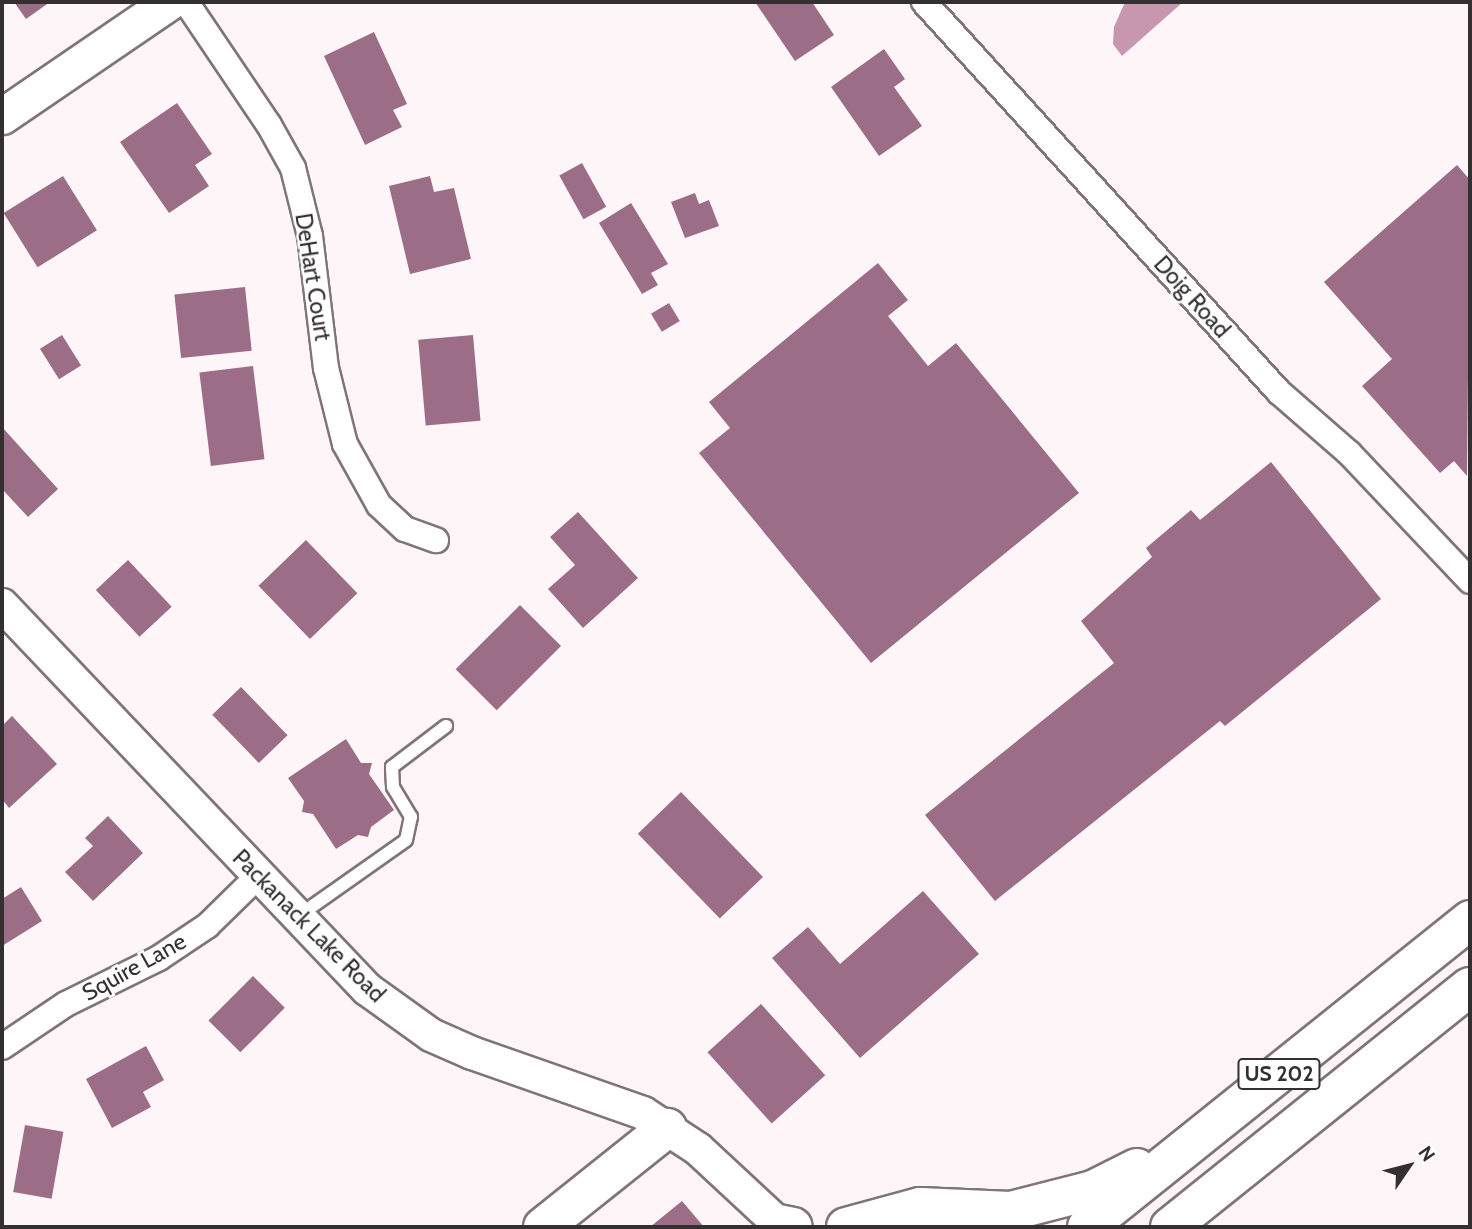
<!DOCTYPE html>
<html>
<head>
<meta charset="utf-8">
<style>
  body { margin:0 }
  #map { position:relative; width:1472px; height:1229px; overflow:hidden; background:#fef5f9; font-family:Cabin,sans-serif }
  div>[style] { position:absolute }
  .water>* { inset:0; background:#c796af }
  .building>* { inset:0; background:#9c6d86; transform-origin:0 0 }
  .roads { filter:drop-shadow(2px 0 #80747a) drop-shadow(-2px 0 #80747a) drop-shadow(0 2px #80747a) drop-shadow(0 -2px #80747a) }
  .service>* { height:12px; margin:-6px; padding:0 6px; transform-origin:6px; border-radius:6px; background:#fff }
  .minor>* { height:24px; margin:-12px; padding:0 12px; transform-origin:12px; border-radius:12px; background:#fff }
  .tertiary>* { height:32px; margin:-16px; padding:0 16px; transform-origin:16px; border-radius:16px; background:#fff }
  .secondary>* { height:35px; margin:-17.5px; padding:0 17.5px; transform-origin:17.5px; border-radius:17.5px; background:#fff }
  .trunk>* { height:38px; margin:-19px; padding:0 19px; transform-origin:19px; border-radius:19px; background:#fff }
  span { translate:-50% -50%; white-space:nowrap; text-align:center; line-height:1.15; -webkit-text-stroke:5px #fff; paint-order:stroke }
  .shield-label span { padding:2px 5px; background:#fff; border:2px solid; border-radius:5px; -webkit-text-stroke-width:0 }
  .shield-label { font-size:21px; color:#342f31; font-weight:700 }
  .street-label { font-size:23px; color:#342f31 }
  .frame { position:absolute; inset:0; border:4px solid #342f31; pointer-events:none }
  .north { position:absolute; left:1374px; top:1131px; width:70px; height:70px; -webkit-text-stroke:5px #fff; paint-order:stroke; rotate:55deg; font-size:19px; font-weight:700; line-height:28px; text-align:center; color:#342f31 }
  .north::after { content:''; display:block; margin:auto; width:24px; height:32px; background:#342f31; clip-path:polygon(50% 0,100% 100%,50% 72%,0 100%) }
</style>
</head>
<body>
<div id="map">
  <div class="water">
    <i style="clip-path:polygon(1125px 2px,1183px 2px,1122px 56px,1113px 44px,1114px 27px)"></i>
  </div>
  <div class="building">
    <i style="clip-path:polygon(14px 2px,50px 2px,26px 19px)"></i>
    <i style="clip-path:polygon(755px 2px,812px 2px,834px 35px,795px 61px)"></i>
    <i style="clip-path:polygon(374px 32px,407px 104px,393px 110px,402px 127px,365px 145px,324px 56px)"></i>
    <i style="clip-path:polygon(884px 49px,905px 79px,894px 87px,922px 126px,879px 156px,831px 87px)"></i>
    <i style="clip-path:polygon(177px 103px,212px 154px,195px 165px,209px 186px,169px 213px,120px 142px)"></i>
    <i style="left:582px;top:163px;width:50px;height:26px;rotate:61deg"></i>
    <i style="clip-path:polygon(1457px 165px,1470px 180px,1467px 476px,1454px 461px,1440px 473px,1362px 386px,1392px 359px,1324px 282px)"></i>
    <i style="left:63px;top:176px;width:64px;height:70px;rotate:58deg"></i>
    <i style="clip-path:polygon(430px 176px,434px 192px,454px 188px,471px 259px,410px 274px,389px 186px)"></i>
    <i style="clip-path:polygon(695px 193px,699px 204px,709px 200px,719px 226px,685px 238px,671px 202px)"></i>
    <i style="clip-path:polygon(631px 203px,668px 264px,651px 273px,658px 285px,642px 294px,599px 223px)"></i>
    <i style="clip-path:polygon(878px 263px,908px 300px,888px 316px,928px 366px,956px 343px,1079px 493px,871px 663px,699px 453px,730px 428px,709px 402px)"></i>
    <i style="left:245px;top:287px;width:64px;height:71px;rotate:84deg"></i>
    <i style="left:669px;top:303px;width:21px;height:21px;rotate:59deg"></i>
    <i style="left:62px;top:335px;width:36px;height:26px;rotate:58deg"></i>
    <i style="left:473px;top:335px;width:86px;height:55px;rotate:85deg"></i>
    <i style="left:253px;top:366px;width:94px;height:54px;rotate:83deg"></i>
    <i style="clip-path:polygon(2px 427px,58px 489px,28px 517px,2px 489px)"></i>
    <i style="clip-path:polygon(1271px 462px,1381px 599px,1225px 726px,1220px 721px,995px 901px,925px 815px,1114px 663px,1081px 621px,1152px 557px,1146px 548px,1191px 510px,1200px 520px)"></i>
    <i style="clip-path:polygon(578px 512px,638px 578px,583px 628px,548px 589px,575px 565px,550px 537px)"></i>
    <i style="left:306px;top:540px;width:74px;height:66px;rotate:46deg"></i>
    <i style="left:128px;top:560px;width:64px;height:44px;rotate:47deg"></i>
    <i style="left:520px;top:605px;width:58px;height:91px;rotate:45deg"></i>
    <i style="left:241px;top:687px;width:67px;height:40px;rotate:46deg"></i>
    <i style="clip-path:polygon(12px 716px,57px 764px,9px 808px,2px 799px,2px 726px)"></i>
    <i style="clip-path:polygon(346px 739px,361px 763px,372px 763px,369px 774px,394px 810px,371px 827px,368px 837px,358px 835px,336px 849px,313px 814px,302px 812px,304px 801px,288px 778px)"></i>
    <i style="left:681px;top:792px;width:118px;height:60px;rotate:46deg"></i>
    <i style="clip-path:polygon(108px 816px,143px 853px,93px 901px,65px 872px,93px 846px,85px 838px)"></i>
    <i style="clip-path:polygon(21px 887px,42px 921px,2px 946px,2px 899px)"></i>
    <i style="clip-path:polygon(923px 891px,979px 954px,860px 1058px,772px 958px,808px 927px,840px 964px)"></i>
    <i style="left:253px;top:976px;width:45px;height:63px;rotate:45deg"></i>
    <i style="left:761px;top:1004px;width:96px;height:72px;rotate:48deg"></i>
    <i style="clip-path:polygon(146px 1046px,164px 1080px,143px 1092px,151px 1107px,112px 1128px,86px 1079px)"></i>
    <i style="left:25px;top:1125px;width:39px;height:68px;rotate:10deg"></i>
    <i style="clip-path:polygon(682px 1201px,704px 1227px,650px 1227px)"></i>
  </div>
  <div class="roads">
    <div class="service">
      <i style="left:297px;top:917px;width:133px;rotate:-35.2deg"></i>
      <i style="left:406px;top:840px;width:24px;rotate:-78deg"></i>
      <i style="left:411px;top:817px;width:35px;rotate:-121deg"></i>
      <i style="left:393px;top:787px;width:20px;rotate:-93deg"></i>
      <i style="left:392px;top:767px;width:68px;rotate:-37.2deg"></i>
    </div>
    <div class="minor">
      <i style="left:186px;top:2px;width:148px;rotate:56deg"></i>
      <i style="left:269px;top:125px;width:49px;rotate:60.8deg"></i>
      <i style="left:293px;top:168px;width:70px;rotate:76deg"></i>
      <i style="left:310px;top:236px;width:133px;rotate:83.1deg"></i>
      <i style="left:326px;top:368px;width:78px;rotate:76deg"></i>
      <i style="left:345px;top:444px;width:70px;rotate:60.9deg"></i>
      <i style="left:379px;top:505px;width:35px;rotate:43deg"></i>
      <i style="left:405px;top:529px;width:33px;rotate:20deg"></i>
      <i style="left:924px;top:2px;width:527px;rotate:47.69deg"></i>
      <i style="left:1279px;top:392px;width:93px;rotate:41.1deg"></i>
      <i style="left:1349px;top:453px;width:176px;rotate:46.6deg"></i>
      <i style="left:2px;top:1047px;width:77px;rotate:-33.9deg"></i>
      <i style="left:66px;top:1004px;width:104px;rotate:-26.3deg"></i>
      <i style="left:159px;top:958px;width:58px;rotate:-33.7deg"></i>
      <i style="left:207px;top:926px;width:71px;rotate:-44.4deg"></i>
    </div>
    <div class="tertiary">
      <i style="left:2px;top:605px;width:530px;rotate:46.45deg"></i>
      <i style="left:367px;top:989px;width:79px;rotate:35.7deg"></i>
      <i style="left:431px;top:1035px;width:45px;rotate:23.7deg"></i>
      <i style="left:472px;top:1053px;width:181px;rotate:19.3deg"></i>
      <i style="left:643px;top:1113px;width:66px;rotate:33.2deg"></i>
      <i style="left:698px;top:1149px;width:115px;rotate:42.9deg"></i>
    </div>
    <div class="secondary">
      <i style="left:2px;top:116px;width:202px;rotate:-34.3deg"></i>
    </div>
    <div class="trunk">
      <i style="left:779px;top:1224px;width:14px;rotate:12deg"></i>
      <i style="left:543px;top:1227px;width:159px;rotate:-38.6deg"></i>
      <i style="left:846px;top:1227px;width:77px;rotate:-15.1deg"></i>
      <i style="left:920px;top:1207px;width:91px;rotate:2.5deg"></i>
      <i style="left:1011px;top:1211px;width:85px;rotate:-14.4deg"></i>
      <i style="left:1093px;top:1190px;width:49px;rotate:-26.6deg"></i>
      <i style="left:1087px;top:1227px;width:491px;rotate:-38.7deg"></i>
      <i style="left:1170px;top:1227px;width:384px;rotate:-38.7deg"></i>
    </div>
  </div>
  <div class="shield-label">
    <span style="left:1279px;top:1074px">US 202</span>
  </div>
  <div class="street-label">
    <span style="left:313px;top:277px;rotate:81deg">DeHart Court</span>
    <span style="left:1192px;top:297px;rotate:48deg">Doig Road</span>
    <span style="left:309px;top:926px;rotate:45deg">Packanack Lake Road</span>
    <span style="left:134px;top:967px;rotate:-29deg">Squire Lane</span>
  </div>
  <div class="frame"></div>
  <div class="north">N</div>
</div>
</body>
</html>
